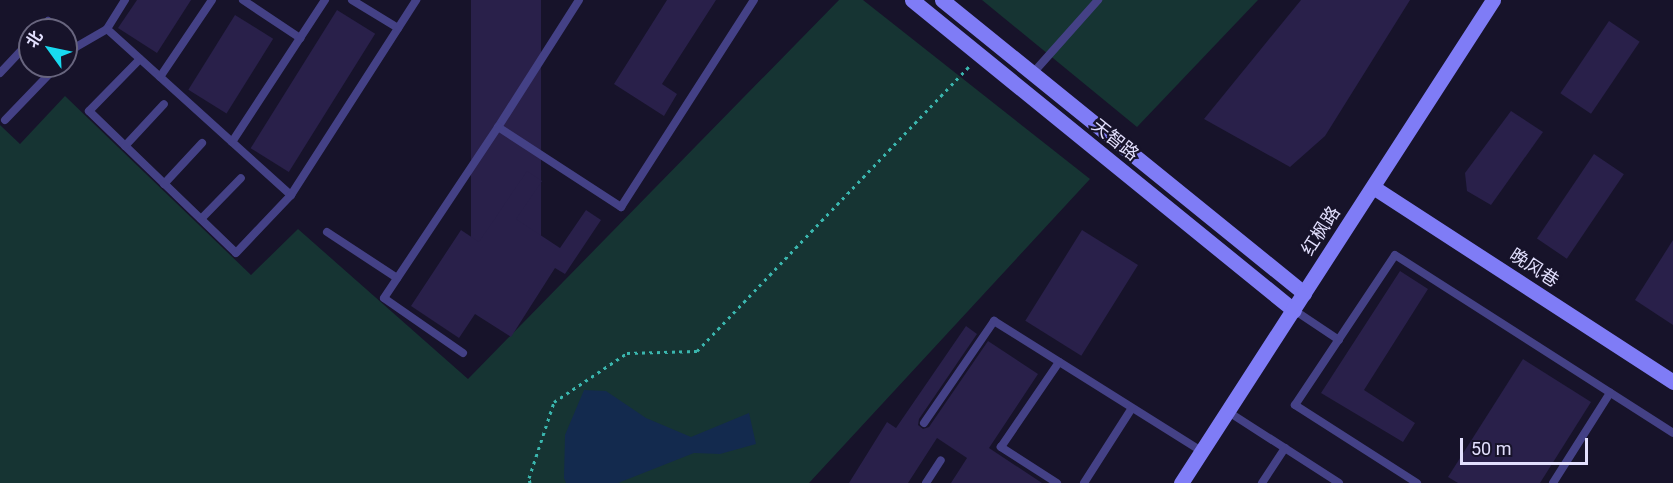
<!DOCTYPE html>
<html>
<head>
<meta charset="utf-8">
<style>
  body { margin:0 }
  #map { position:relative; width:1673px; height:483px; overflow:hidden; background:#17132a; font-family:Roboto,"Noto Sans SC",sans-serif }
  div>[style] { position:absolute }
  .green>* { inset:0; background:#163433 }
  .water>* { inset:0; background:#132a4e }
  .building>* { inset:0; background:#29204a; transform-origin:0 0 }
  .path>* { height:3px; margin-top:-1.5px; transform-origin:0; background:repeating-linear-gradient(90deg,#3ab6ae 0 3px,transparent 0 7.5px) }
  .lane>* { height:8px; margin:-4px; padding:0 4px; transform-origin:4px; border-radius:4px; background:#444186 }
  .secondary>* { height:15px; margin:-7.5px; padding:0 7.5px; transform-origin:7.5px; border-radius:7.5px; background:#7f7cf6 }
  span { translate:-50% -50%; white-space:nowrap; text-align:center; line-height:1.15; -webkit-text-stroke:4.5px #17132a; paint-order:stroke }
  .street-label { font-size:18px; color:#e2dffd }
  .north { position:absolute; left:18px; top:18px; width:60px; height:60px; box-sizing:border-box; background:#17132a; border:2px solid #68657e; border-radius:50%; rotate:303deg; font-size:16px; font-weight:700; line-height:24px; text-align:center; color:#e2dffd }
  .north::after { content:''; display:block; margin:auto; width:21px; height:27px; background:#18daf0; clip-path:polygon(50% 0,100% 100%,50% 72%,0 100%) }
  .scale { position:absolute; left:1460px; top:438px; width:128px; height:27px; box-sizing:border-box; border:3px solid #e2dffd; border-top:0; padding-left:8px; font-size:18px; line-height:21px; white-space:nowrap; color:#e2dffd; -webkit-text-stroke:4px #17132a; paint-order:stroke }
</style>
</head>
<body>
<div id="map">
  <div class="green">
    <i style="clip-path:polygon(839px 0,863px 0,1090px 179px,809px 483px,0 483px,0 125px,20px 144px,65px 96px,251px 275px,298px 229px,468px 379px)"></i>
    <i style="clip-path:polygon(982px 0,1258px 0,1137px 127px)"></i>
  </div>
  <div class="water">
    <i style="clip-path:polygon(584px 390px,606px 391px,646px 418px,691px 437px,749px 413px,756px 444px,720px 454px,694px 453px,618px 483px,566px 483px,564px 478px,565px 435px)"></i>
  </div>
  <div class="building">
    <i style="clip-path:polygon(137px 0,191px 0,157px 53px,118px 28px)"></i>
    <i style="left:471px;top:0;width:70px;height:261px"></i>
    <i style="clip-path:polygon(667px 0,716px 0,662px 84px,677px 94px,664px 116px,614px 84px)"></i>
    <i style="clip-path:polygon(1301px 0,1410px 0,1325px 136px,1290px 167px,1204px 119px)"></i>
    <i style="left:337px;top:10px;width:45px;height:163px;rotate:32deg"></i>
    <i style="left:235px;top:15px;width:45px;height:88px;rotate:32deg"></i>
    <i style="left:1609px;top:21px;width:37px;height:87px;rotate:34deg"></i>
    <i style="clip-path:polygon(1511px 111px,1543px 132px,1491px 205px,1467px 191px,1465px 173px)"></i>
    <i style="left:1594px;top:154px;width:36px;height:102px;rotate:34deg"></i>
    <i style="clip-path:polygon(527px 171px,542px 181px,516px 219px,560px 248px,586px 210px,601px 220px,565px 274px,555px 268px,511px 337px,475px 314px,459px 338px,411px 306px,461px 230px,479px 242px)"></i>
    <i style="left:1082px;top:230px;width:66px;height:107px;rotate:32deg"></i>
    <i style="clip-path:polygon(1673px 240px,1673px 325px,1635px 300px)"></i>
    <i style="clip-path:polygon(1400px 271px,1428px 289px,1364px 390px,1415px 423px,1403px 442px,1321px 393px)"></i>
    <i style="clip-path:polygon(966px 326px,977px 334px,919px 419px,918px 425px,923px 429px,929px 427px,988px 341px,1038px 374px,989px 448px,1042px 483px,951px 483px,967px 458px,937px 438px,908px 483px,849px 483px,887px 422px,896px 428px)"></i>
    <i style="clip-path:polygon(1523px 359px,1591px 402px,1540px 483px,1458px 483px,1448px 477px)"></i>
  </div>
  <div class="path">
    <i style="left:530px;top:483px;width:5px;rotate:-101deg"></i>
    <i style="left:529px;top:478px;width:80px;rotate:-71.8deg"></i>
    <i style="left:554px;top:402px;width:88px;rotate:-33.9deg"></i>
    <i style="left:627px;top:353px;width:70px;rotate:-1.6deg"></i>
    <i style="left:697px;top:351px;width:395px;rotate:-46.3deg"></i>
  </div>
  <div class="lane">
    <i style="left:125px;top:0;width:34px;rotate:122deg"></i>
    <i style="left:107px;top:29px;width:248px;rotate:42.1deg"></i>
    <i style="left:291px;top:195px;width:232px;rotate:-57.3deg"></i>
    <i style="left:243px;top:0;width:69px;rotate:33.7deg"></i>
    <i style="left:352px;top:0;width:54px;rotate:31.3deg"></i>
    <i style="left:579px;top:0;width:151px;rotate:122.5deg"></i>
    <i style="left:498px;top:127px;width:147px;rotate:33deg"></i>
    <i style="left:621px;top:207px;width:246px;rotate:-57.3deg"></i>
    <i style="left:40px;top:30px;width:12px;rotate:-48deg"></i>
    <i style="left:48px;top:21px;width:13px;rotate:45deg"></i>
    <i style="left:66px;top:38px;width:13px;rotate:42deg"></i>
    <i style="left:76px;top:47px;width:36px;rotate:-30deg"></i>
    <i style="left:66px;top:57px;width:14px;rotate:-45deg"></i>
    <i style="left:140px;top:59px;width:73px;rotate:134.4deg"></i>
    <i style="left:89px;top:111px;width:204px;rotate:44deg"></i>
    <i style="left:236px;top:253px;width:80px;rotate:-46.5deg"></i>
    <i style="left:0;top:73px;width:44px;rotate:-46.8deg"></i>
    <i style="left:1033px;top:73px;width:98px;rotate:-48.3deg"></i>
    <i style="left:160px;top:77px;width:93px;rotate:-56deg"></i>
    <i style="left:5px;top:120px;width:75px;rotate:-46.1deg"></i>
    <i style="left:232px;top:142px;width:170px;rotate:-56.8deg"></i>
    <i style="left:125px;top:146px;width:57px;rotate:-47.1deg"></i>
    <i style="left:164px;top:184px;width:56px;rotate:-47.2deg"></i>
    <i style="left:201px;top:219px;width:57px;rotate:-45.7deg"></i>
    <i style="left:327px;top:232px;width:84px;rotate:33.3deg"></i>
    <i style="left:1294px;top:310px;width:54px;rotate:33.7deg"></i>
    <i style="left:463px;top:353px;width:96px;rotate:-145.2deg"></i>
    <i style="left:384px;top:298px;width:206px;rotate:-56.3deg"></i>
    <i style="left:1227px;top:411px;width:133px;rotate:32.7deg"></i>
    <i style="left:924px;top:423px;width:124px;rotate:-55.5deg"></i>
    <i style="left:994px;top:321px;width:244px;rotate:32.1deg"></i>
    <i style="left:926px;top:483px;width:27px;rotate:-57deg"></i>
    <i style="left:1057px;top:483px;width:67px;rotate:-147.3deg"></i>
    <i style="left:1001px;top:447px;width:103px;rotate:-55.7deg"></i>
    <i style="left:1084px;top:483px;width:89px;rotate:-57.4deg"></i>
    <i style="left:1262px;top:483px;width:42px;rotate:-56.7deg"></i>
    <i style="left:1417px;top:483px;width:145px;rotate:-147.4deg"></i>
    <i style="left:1295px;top:405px;width:180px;rotate:-56.3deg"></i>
    <i style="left:1395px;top:255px;width:330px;rotate:32.6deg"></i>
    <i style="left:1553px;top:483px;width:107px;rotate:-57.7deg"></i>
  </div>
  <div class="secondary">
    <i style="left:912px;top:0;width:492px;rotate:39.1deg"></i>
    <i style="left:942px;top:0;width:466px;rotate:39deg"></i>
    <i style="left:1373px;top:187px;width:358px;rotate:33deg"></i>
    <i style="left:1181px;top:483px;width:575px;rotate:-57.14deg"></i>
  </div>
  <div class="street-label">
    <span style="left:1115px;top:140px;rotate:39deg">天智路</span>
    <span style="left:1321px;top:231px;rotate:-57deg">红枫路</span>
    <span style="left:1534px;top:268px;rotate:33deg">晚风巷</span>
  </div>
  <div class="north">北</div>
  <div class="scale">50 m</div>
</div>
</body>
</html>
